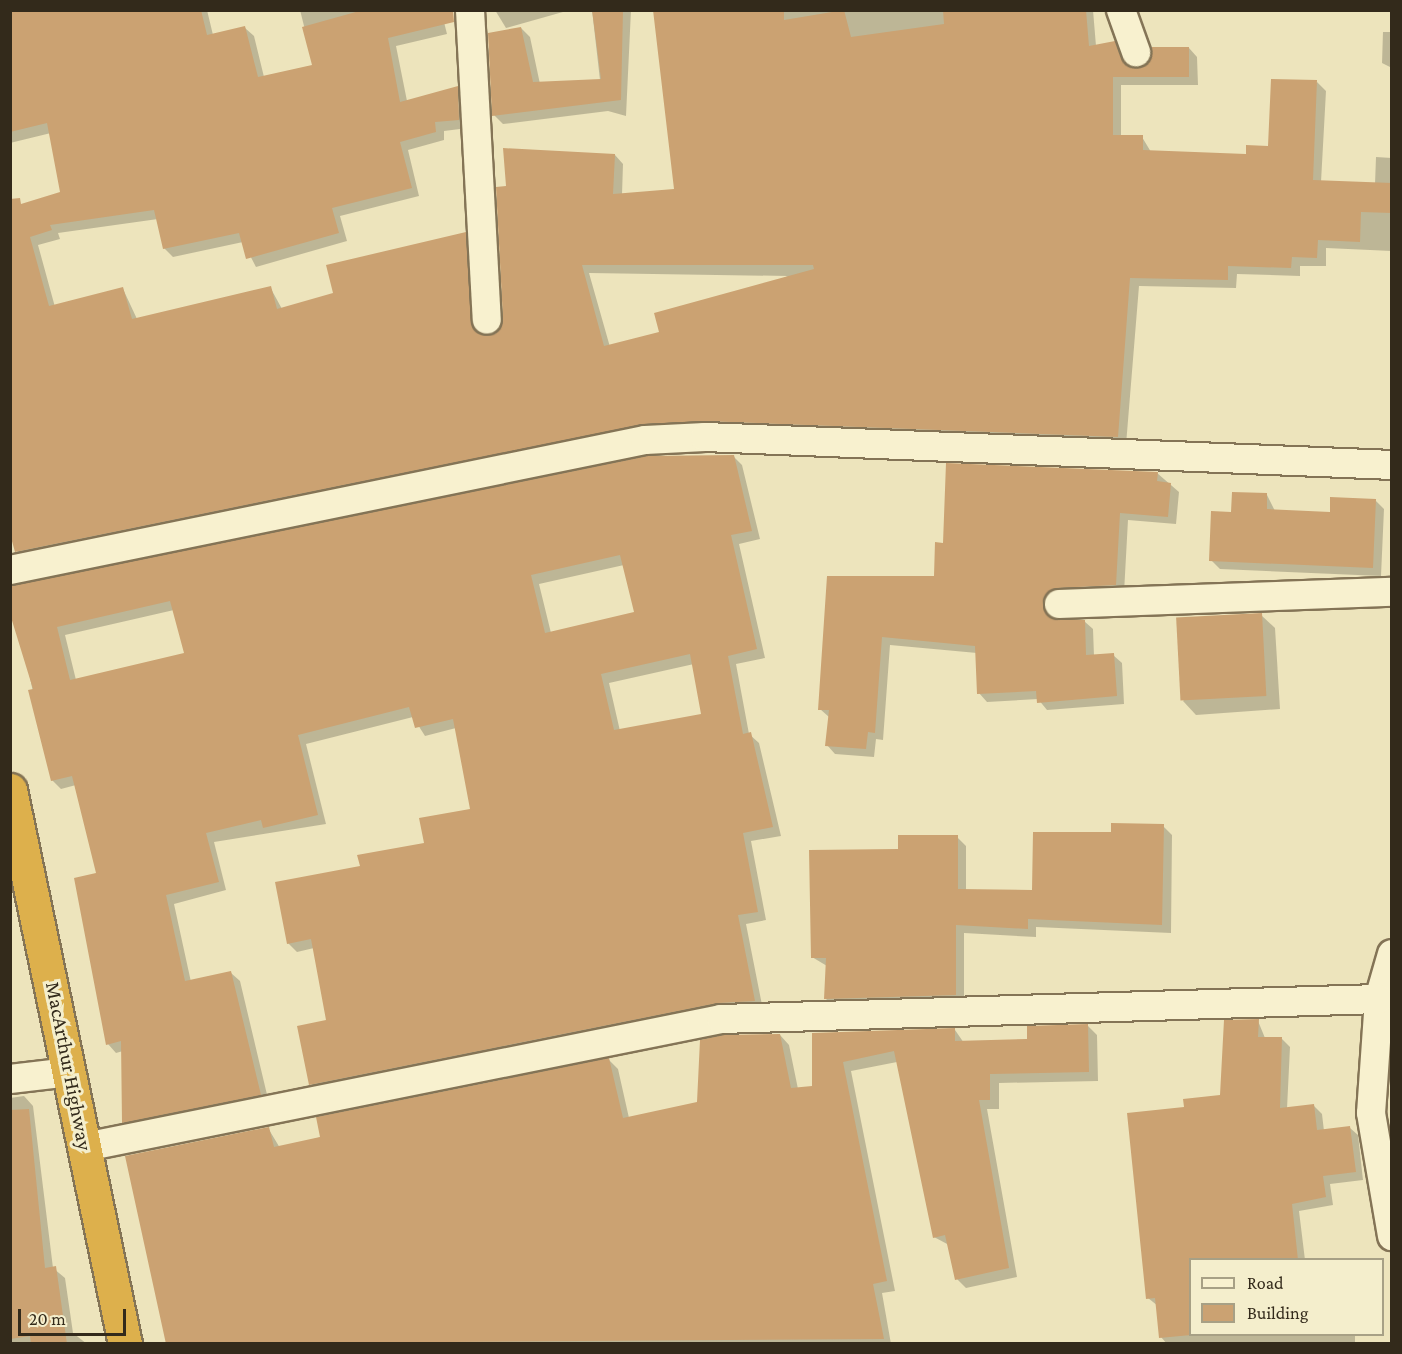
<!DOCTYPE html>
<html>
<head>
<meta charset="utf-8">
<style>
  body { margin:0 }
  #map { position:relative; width:1402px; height:1354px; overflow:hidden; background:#ede4bc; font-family:"Crimson Pro",serif }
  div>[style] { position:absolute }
  .shadow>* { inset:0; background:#0003 }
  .building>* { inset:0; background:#cba272; transform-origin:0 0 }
  .roads { filter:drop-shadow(2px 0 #847456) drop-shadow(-2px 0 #847456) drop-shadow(0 2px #847456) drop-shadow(0 -2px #847456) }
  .street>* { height:28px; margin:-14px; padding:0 14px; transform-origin:14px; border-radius:14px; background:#f8f1cf }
  .highway>* { height:33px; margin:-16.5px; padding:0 16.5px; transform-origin:16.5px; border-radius:16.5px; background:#ddb04c }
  span { translate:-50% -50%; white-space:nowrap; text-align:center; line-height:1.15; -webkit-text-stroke:6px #f4eecc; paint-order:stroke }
  .street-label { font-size:21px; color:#332a1b }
  .frame { position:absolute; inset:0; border:12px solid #332a1b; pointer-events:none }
  .legend { position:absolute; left:1189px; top:1258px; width:195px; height:78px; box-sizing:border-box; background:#f4eecc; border:2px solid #a7a085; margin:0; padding:8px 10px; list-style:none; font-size:18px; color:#332a1b }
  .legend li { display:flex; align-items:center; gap:12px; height:30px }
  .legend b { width:30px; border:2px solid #a7a085 }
  .scale { position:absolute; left:18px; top:1309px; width:108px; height:27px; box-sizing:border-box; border:3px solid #332a1b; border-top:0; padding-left:8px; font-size:18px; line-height:21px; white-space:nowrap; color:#332a1b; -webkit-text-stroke:4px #f4eecc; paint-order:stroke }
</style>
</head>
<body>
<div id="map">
  <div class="shadow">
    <i style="clip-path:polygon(evenodd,10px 10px,207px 10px,213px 35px,245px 28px,254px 36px,264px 77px,314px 66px,300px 10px,441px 10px,447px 34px,396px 46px,407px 101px,457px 88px,466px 96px,468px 128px,444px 131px,444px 140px,408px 150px,419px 196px,340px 216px,347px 241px,256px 267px,243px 242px,173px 257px,164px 248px,158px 219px,58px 233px,60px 239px,38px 245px,55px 307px,123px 289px,137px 319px,270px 287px,282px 309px,335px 294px,465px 234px,474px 243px,479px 332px,496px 336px,505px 319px,508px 187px,615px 155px,623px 164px,622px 195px,675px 190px,654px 10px,1093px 10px,1096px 46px,1114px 43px,1134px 70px,1189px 48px,1197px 57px,1198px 85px,1121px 85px,1121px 136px,1142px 137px,1151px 152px,1247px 156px,1270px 148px,1317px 82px,1326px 91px,1321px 182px,1375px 184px,1376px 157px,1392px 158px,1392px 251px,1326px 248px,1326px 266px,1300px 266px,1300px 276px,1237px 274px,1236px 288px,1139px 286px,1126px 445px,715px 429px,25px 560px,17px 551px,13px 209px,62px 193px,51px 133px,10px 143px,10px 10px,589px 273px,788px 276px,660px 333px,610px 347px,589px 273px)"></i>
    <i style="clip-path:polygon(495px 10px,570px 10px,506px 28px)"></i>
    <i style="clip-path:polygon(592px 10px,631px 10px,626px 116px,608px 111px,503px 124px,494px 115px,489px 35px,521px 28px,530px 37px,540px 84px,600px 80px)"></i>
    <i style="clip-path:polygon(1383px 32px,1392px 32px,1392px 68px,1382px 63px)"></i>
    <i style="clip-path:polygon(evenodd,733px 456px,742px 465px,760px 539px,739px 544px,765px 658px,736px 664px,749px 734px,759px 743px,781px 836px,751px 841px,766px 920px,746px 924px,763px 1010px,320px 1093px,311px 1084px,328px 1021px,314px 948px,297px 952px,288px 943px,361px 867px,426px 844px,471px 810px,456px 728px,425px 736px,413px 717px,306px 744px,326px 824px,214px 842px,226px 890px,174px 904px,191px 982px,231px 973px,240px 981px,269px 1103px,133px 1131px,124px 1122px,123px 1051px,116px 1053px,108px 1044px,98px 874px,76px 785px,61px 789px,52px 780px,10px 585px,647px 458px,733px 456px,624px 565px,635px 613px,551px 633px,539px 584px,624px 565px,733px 456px,174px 610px,185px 654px,76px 680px,65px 635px,174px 610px,733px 456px,694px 664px,703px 715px,620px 731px,609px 683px,694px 664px)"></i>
    <i style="clip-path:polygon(1157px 473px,1179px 492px,1176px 524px,1128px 520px,1124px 593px,1052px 605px,1056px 620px,1084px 621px,1093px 629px,1094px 656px,1113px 655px,1122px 663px,1124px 704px,1047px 710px,1038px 699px,987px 702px,979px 693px,977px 653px,890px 645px,883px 740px,876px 739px,874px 757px,835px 754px,827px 745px,829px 717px,820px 709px,829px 578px,935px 578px,944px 544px)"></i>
    <i style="clip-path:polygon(1267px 495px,1275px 511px,1331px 514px,1375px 500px,1384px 509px,1381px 576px,1220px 569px,1211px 560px,1232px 514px)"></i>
    <i style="clip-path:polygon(1261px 615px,1275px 628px,1280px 709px,1196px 715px,1183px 701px)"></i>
    <i style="clip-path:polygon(1163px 826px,1172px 835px,1171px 933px,1036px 927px,1036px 937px,964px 933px,964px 1004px,835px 1008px,826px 999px,827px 966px,812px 957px,899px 851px,957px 837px,966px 846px,966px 891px,1034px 892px,1113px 834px)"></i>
    <i style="clip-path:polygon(1258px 1021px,1265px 1038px,1282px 1039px,1290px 1047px,1287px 1109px,1314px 1106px,1322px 1114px,1324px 1131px,1350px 1128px,1358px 1135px,1363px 1180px,1330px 1184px,1333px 1205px,1299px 1211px,1305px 1260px,1190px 1260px,1190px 1334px,1355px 1334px,1355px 1344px,1167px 1344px,1161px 1337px,1158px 1306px,1148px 1298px,1186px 1108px,1222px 1096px)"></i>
    <i style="clip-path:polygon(1088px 1026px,1097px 1035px,1098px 1081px,999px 1083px,999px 1109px,987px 1109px,1017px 1277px,966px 1288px,957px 1279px,949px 1245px,934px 1237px,897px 1062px,851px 1071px,895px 1291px,882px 1293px,891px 1344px,176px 1344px,127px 1157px,268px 1128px,280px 1148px,609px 1060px,618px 1069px,629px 1118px,698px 1103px,780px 1035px,789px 1045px,798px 1089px,814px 1087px,813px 1034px,955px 1030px,964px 1043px,1029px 1041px)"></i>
    <i style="clip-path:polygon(24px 1096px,33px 1106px,53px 1268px,65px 1278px,73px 1333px,87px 1344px,10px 1344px,10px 1098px)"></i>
  </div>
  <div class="building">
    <i style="clip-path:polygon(evenodd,10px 10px,201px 10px,207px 35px,245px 26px,258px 77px,312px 65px,302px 27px,363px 10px,453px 10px,454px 22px,388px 38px,400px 102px,458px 86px,459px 120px,435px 122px,436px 132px,400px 142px,412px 188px,332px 208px,339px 233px,246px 259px,239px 233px,163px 249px,154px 210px,50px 225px,52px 230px,30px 237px,49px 306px,123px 287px,132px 319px,271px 286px,277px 309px,333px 293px,326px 265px,466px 232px,471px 321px,479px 334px,495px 334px,503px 319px,496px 187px,506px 186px,503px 148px,615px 154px,613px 194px,674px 189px,653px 10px,784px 10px,784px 20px,844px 10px,851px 37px,944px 24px,943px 10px,1086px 10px,1089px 46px,1115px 41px,1121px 58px,1132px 68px,1148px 63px,1152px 47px,1189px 47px,1189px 77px,1113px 77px,1113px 135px,1143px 135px,1143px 150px,1246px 154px,1246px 145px,1268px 146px,1271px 79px,1317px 80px,1313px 180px,1392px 183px,1392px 213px,1361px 212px,1360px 242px,1318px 240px,1317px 258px,1292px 257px,1291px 268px,1228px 266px,1228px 280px,1130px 278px,1118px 437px,706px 421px,644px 424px,15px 552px,10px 534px,10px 199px,20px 198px,21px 204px,60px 192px,47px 123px,10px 132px,10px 10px,582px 265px,813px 265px,814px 269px,654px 313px,659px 332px,604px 346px,582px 265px)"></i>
    <i style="clip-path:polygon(592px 10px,623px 10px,621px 100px,492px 116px,488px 33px,521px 27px,533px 82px,601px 79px)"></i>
    <i style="clip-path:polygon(evenodd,734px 455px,752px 531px,731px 535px,757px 649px,728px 656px,743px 734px,751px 732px,773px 827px,743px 833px,758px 912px,738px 915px,755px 1001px,718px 1003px,309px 1085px,297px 1026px,326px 1020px,311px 939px,287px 944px,275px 882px,360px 866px,357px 855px,424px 843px,419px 818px,470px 809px,453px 719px,415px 728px,409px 707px,298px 735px,318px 815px,263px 828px,261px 820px,206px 833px,219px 882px,166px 895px,185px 981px,231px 971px,261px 1095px,122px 1123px,121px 1041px,106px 1045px,74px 878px,96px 873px,72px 776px,51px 781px,28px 690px,33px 689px,10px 614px,10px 586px,647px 456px,734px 455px,620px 555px,634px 612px,545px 633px,531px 575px,620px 555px,734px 455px,170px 601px,184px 653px,70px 680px,57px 627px,170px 601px,734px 455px,690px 654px,701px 714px,614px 730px,601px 674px,690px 654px)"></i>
    <i style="clip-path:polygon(946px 463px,1158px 472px,1157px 481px,1171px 483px,1168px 517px,1120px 513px,1116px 585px,1058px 588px,1044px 597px,1051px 618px,1085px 620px,1086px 655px,1114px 653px,1117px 696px,1037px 703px,1036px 691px,977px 694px,975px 646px,882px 637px,875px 733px,868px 732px,866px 749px,825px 746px,829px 710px,818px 710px,827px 576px,934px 576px,935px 542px,943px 543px)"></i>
    <i style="clip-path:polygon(1232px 492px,1267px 493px,1267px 509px,1330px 512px,1330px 497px,1376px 499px,1373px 568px,1209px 561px,1211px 511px,1231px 512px)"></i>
    <i style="left:1262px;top:613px;width:83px;height:86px;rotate:87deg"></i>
    <i style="clip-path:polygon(1111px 823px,1164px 824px,1162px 925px,1028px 919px,1028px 929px,956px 925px,956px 995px,824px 999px,826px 958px,811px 958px,809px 850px,898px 849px,898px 835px,958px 835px,958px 889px,1032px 890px,1033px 832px,1111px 832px)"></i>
    <i style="clip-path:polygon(1259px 1019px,1258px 1037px,1282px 1037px,1280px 1108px,1314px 1104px,1317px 1130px,1350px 1126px,1356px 1172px,1323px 1176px,1326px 1197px,1292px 1204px,1298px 1260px,1191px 1260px,1191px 1335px,1159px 1338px,1155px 1298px,1146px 1299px,1127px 1113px,1184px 1107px,1183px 1099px,1220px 1095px,1224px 1020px)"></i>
    <i style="clip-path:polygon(1088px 1024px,1089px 1072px,990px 1074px,990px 1100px,979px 1100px,1009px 1268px,955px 1280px,945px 1235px,933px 1238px,894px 1051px,843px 1062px,887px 1281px,873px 1284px,884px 1339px,166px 1344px,125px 1156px,269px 1127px,274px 1147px,320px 1137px,316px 1117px,609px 1058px,623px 1118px,697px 1102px,700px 1040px,723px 1035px,780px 1034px,791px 1088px,812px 1086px,812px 1033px,955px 1028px,955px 1041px,1027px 1039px,1027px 1026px)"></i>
    <i style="clip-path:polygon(29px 1109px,45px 1268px,56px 1266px,67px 1344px,31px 1344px,30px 1336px,10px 1339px,10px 1110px)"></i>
  </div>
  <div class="roads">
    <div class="street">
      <i style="left:470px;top:10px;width:310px;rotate:86.9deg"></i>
      <i style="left:1121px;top:10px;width:45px;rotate:70.3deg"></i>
      <i style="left:10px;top:570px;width:648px;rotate:-11.57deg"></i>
      <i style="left:645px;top:440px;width:60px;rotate:-2.9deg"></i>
      <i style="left:705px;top:437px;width:688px;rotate:2.33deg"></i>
      <i style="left:1059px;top:604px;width:333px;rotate:-2.1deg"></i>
      <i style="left:1392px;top:954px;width:47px;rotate:106.1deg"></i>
      <i style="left:1379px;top:999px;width:114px;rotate:94deg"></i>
      <i style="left:1371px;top:1113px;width:125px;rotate:80.3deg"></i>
      <i style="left:10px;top:1079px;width:60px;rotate:-6.7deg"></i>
      <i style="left:85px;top:1147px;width:649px;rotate:-11.38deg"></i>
      <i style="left:721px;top:1019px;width:658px;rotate:-1.74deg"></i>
    </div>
    <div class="highway">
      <i style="left:10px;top:790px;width:566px;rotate:78.27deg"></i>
    </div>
  </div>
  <div class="street-label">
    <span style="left:69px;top:1066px;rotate:79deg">MacArthur Highway</span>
  </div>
  <div class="frame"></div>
  <ul class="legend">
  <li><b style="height:8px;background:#f8f1cf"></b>Road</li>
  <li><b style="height:16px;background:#cba272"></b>Building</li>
  </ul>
  <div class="scale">20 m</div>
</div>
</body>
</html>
